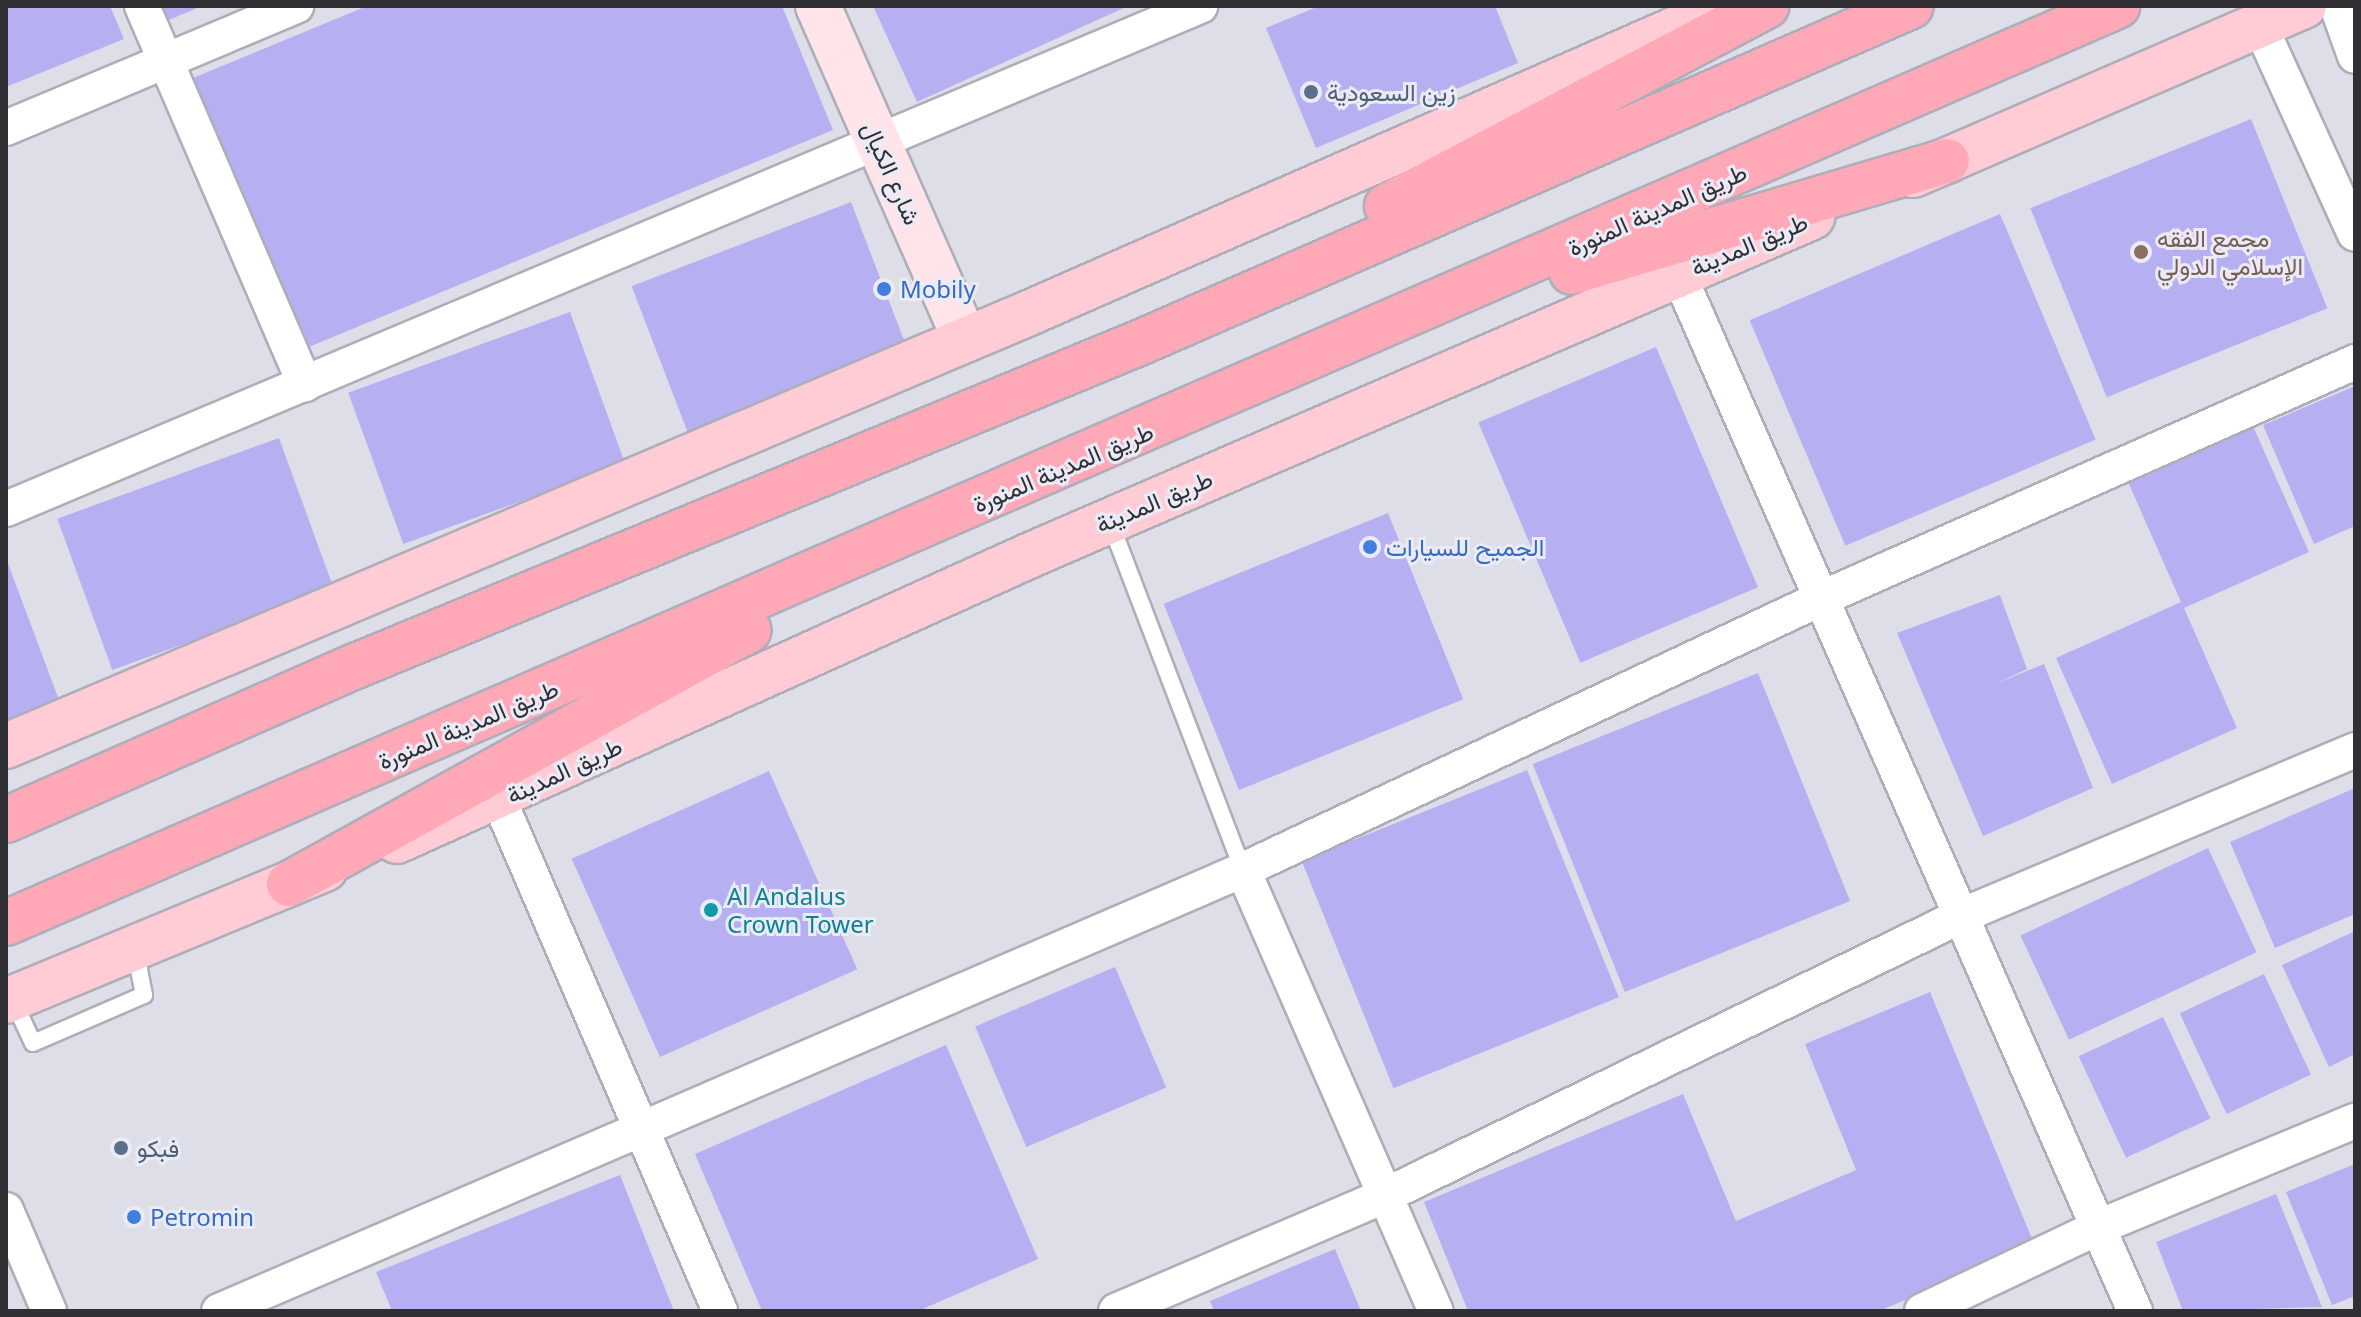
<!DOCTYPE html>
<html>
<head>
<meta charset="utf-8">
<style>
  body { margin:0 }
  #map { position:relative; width:2361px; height:1317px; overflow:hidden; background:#dedee9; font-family:"Noto Sans",Vazirmatn,sans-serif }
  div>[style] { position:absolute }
  .building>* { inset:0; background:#b6b0f2; transform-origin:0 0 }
  .roads { filter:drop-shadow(2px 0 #aeaeb9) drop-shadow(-2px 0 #aeaeb9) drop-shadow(0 2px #aeaeb9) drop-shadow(0 -2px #aeaeb9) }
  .lane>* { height:16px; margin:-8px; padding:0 8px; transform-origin:8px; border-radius:8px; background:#fff }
  .street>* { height:34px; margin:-17px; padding:0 17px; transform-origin:17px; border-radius:17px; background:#fff }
  .secondary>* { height:44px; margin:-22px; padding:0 22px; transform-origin:22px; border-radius:22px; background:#ffe5ea }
  .primary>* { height:44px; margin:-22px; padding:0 22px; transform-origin:22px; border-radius:22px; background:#ffcbd4 }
  .highway>* { height:44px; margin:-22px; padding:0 22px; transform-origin:22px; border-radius:22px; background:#ffa9b8 }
  .dots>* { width:22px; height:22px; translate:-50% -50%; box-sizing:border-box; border:4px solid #ebebf7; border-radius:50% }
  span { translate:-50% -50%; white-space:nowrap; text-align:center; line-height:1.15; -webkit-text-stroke:6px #ebebf7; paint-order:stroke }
  .service-label { font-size:24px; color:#4e5e75 }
  .left { translate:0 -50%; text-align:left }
  .street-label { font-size:24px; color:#302f34 }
  .education-label { font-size:24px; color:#785e54 }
  .shop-label { font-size:24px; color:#366cbe }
  .culture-label { font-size:24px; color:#0d838f }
  .frame { position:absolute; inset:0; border:8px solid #302f34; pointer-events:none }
</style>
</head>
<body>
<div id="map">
  <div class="building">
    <i style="clip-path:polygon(6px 6px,110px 6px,124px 39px,6px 87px)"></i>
    <i style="clip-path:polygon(158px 6px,202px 6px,164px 22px)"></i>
    <i style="clip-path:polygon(367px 6px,782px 6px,833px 130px,304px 349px,193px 78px)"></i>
    <i style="clip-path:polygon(873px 6px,1128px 6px,917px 102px)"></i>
    <i style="clip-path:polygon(1319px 6px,1495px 6px,1518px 63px,1316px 148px,1266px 28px)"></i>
    <i style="left:2251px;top:119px;width:204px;height:238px;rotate:68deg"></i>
    <i style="left:851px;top:202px;width:162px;height:235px;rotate:69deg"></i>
    <i style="left:2000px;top:214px;width:245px;height:272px;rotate:67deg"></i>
    <i style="left:570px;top:312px;width:161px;height:236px;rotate:70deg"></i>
    <i style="left:1656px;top:347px;width:261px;height:193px;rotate:67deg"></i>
    <i style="clip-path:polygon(2355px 386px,2355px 526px,2314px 544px,2263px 425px)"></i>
    <i style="clip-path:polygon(2253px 426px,2309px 552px,2184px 608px,2237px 728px,2112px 784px,2056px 658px,2181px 602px,2128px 482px)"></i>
    <i style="left:279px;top:438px;width:161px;height:236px;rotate:70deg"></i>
    <i style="left:1388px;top:513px;width:201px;height:242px;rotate:68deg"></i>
    <i style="clip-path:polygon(6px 558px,62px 708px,6px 729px)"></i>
    <i style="clip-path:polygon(2000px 595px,2027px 669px,1995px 684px,2044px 664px,2093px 788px,1983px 836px,1897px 633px)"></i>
    <i style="left:1758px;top:673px;width:246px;height:243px;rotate:68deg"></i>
    <i style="left:1527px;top:770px;width:245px;height:243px;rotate:68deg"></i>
    <i style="left:769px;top:771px;width:217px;height:216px;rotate:66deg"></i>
    <i style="clip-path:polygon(2355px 788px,2355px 914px,2275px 948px,2230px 842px)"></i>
    <i style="left:2208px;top:848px;width:115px;height:207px;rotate:65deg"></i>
    <i style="clip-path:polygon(2355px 931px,2355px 1054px,2329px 1067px,2282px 965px)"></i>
    <i style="left:1115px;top:967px;width:131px;height:152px;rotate:67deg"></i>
    <i style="left:2264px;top:974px;width:111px;height:93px;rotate:65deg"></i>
    <i style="clip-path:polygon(1930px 992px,2035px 1246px,1879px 1311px,1468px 1311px,1424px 1202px,1683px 1094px,1736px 1221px,1856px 1170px,1805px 1044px)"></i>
    <i style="left:2163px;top:1017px;width:112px;height:93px;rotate:65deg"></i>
    <i style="clip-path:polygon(946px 1045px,1038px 1259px,918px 1311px,762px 1311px,695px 1154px)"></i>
    <i style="clip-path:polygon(2355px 1164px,2355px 1296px,2332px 1305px,2286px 1192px)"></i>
    <i style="clip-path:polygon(620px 1175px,674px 1311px,392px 1311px,376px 1272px)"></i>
    <i style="clip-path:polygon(2276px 1194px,2322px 1307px,2183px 1311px,2156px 1242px)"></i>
    <i style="clip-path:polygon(1335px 1249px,1361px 1311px,1214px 1311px,1210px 1301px)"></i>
  </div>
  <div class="roads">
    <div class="lane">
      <i style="left:1110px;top:522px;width:373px;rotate:69.1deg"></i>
      <i style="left:13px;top:1000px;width:47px;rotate:65.1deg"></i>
      <i style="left:33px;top:1043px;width:121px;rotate:-23.4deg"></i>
      <i style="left:144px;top:995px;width:47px;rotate:-101.1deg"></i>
    </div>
    <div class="street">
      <i style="left:142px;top:6px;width:412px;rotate:66.7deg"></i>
      <i style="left:2337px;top:6px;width:53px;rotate:70.2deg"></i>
      <i style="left:2261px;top:28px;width:226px;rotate:65.5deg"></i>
      <i style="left:6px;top:128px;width:315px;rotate:-22.8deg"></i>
      <i style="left:1678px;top:273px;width:1134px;rotate:66.24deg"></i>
      <i style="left:6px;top:509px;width:1296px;rotate:-22.84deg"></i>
      <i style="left:499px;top:800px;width:557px;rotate:66.61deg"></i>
      <i style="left:1243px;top:870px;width:481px;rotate:66.4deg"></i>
      <i style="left:6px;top:1210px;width:110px;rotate:66.9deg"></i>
      <i style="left:219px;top:1311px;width:1115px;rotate:-23.3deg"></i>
      <i style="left:1243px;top:870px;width:637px;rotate:-25.16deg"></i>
      <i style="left:1820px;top:599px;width:585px;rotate:-23.89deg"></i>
      <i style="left:1116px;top:1311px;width:294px;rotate:-23.2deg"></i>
      <i style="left:1386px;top:1195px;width:641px;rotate:-25.89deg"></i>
      <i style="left:1963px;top:915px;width:425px;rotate:-22.8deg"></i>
      <i style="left:1922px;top:1311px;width:198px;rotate:-25.4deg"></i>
      <i style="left:2101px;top:1226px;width:275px;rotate:-22.5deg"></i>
    </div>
    <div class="secondary">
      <i style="left:818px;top:6px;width:365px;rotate:66.2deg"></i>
    </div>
    <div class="primary">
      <i style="left:1913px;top:175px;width:426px;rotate:-23.4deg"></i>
      <i style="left:6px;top:746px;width:1111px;rotate:-22.94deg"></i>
      <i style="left:1029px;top:313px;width:763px;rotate:-23.71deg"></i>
      <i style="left:397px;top:841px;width:698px;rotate:-24.29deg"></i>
      <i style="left:1033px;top:554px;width:849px;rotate:-23.39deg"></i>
      <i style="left:6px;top:1001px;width:345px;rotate:-22.5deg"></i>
    </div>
    <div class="highway">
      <i style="left:1387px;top:206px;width:429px;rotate:-27.8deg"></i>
      <i style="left:1572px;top:272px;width:391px;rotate:-16.5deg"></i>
      <i style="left:6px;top:820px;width:385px;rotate:-23.8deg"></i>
      <i style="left:358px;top:665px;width:845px;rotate:-22.41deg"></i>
      <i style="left:1139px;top:343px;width:842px;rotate:-23.58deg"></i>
      <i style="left:289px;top:884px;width:525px;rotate:-28.91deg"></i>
      <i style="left:6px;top:923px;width:2302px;rotate:-23.48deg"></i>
    </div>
  </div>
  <div class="dots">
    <i style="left:1311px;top:92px;background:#5c6f8a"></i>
    <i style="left:2141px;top:252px;background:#8d6e63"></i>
    <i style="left:884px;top:289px;background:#3f7fe0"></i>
    <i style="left:1370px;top:547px;background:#3f7fe0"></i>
    <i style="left:711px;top:910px;background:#0f9aa8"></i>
    <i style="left:121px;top:1148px;background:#5c6f8a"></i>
    <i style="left:134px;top:1217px;background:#3f7fe0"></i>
  </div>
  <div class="service-label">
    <span class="left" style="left:1327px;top:92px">زين السعودية</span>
    <span class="left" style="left:137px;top:1148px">فبكو</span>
  </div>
  <div class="street-label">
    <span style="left:892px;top:173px;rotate:66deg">شارع الكيال</span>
    <span style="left:1657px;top:209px;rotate:-24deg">طريق المدينة المنورة</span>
    <span style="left:1749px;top:244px;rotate:-23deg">طريق المدينة</span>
    <span style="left:1063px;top:467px;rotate:-23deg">طريق المدينة المنورة</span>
    <span style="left:1154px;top:501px;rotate:-23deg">طريق المدينة</span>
    <span style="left:468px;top:724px;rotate:-23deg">طريق المدينة المنورة</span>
    <span style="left:564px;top:770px;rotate:-25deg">طريق المدينة</span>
  </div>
  <div class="education-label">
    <span class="left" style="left:2157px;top:252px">مجمع الفقه<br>الإسلامي الدولي</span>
  </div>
  <div class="shop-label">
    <span class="left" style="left:900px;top:289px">Mobily</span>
    <span class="left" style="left:1386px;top:547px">الجميح للسيارات</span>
    <span class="left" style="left:150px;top:1217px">Petromin</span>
  </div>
  <div class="culture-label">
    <span class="left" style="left:727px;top:910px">Al Andalus<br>Crown Tower</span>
  </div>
  <div class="frame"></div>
</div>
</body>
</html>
